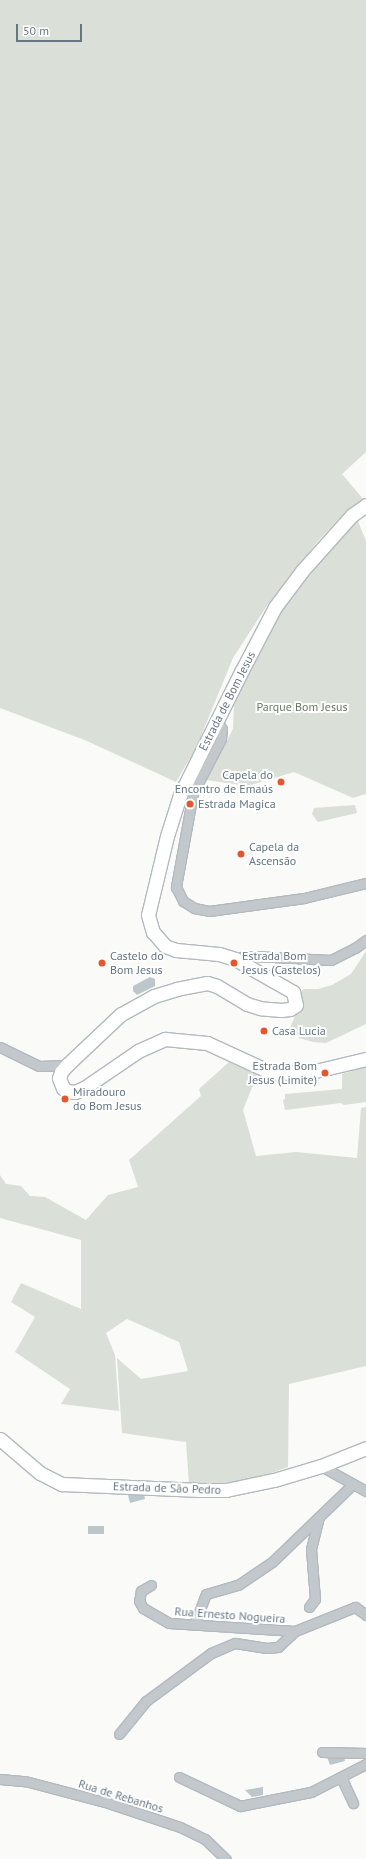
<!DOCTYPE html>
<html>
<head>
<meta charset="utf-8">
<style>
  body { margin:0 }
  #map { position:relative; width:366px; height:1859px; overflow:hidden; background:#fafaf8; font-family:"PT Sans",sans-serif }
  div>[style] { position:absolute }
  .green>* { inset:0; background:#dadfd7 }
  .water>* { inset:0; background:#bbc7cb; transform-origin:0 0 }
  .roads { filter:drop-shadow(1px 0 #b3babf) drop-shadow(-1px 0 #b3babf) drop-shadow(0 1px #b3babf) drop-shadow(0 -1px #b3babf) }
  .street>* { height:9px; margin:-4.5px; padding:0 4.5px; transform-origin:4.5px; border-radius:4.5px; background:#c3c8cc }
  .secondary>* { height:13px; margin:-6.5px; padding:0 6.5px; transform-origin:6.5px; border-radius:6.5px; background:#fff }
  .dots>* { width:11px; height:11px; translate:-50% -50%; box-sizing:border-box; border:2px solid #fff; border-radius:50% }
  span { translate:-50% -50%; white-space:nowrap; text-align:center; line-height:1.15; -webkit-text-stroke:4px #fff; paint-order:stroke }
  .street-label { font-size:12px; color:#657683 }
  .park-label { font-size:12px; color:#687a64 }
  .poi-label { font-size:12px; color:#657683 }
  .right { translate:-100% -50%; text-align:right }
  .left { translate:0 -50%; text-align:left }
  .scale { position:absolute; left:16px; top:24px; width:66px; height:18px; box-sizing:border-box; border:2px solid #657683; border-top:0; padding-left:5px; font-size:12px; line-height:14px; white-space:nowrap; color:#657683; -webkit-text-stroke:3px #fff; paint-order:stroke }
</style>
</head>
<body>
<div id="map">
  <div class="green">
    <i style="clip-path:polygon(0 0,366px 0,366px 452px,342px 474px,364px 500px,339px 519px,318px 541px,268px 604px,233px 658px,197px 746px,176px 782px,87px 741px,0 708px)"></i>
    <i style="clip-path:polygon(358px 521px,366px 541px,366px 794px,353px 798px,294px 772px,247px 786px,206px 780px,233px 729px,234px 701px,255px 657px,279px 615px,306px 577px,331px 547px)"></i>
    <i style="clip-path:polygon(355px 805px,357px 813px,318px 822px,312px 814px,314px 808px)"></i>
    <i style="clip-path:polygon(366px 951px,366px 1024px,326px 1043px,313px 1042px,299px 1038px,290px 1028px,295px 1016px,303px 1005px,300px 992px,304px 989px,318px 989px,332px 985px,351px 974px)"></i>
    <i style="clip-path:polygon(229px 1062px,257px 1075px,243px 1110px,256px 1156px,296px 1152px,357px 1158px,361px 1108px,366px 1107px,366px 1366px,289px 1384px,288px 1467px,263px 1476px,215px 1486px,189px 1484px,186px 1442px,122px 1433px,117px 1358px,141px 1379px,188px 1371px,179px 1342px,127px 1319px,106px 1333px,115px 1355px,119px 1411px,61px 1404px,70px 1389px,15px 1352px,35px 1317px,11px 1302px,21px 1283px,81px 1309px,81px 1240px,0 1218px,0 1175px,6px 1184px,21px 1186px,30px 1196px,45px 1197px,86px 1220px,108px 1195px,138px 1187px,129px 1160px,201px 1096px,199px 1089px)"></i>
    <i style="clip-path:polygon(366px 1067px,366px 1102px,344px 1105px,341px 1103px,285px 1110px,283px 1100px,285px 1099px,285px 1094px,342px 1089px,342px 1074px)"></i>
  </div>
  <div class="water">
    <i style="clip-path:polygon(150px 977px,155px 979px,155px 986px,137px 995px,133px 991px,133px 986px)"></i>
    <i style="clip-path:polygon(144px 1494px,145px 1499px,130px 1503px,128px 1495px)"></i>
    <i style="left:88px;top:1526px;width:16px;height:8px"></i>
    <i style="clip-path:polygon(337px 1754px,343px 1754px,345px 1761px,330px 1765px,327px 1757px)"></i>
    <i style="clip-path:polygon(263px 1787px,263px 1795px,252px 1797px,245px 1790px)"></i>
  </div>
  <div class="roads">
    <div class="street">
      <i style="left:217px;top:721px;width:9px;rotate:58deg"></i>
      <i style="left:222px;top:729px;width:10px;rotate:96deg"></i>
      <i style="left:221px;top:739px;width:61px;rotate:117.4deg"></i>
      <i style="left:193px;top:793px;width:96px;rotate:100.3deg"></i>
      <i style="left:176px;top:887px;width:16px;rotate:63deg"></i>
      <i style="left:183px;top:901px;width:13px;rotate:32deg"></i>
      <i style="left:194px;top:908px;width:15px;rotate:11deg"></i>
      <i style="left:209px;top:911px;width:96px;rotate:-7.8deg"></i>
      <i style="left:304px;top:898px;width:64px;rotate:-13.6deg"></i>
      <i style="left:235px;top:959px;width:5px;rotate:-22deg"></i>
      <i style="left:240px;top:957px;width:13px;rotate:-4deg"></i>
      <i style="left:253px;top:956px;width:78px;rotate:2.9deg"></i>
      <i style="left:331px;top:960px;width:27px;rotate:-27deg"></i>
      <i style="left:355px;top:948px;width:14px;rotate:-36deg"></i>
      <i style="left:0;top:1047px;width:43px;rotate:26deg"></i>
      <i style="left:39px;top:1066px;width:28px;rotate:-2deg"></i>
      <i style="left:321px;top:1466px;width:51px;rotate:29.1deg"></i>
      <i style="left:151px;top:1585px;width:12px;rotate:149deg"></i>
      <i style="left:141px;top:1591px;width:10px;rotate:101deg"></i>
      <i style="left:139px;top:1601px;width:8px;rotate:60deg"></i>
      <i style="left:143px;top:1608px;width:30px;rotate:30deg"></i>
      <i style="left:169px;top:1623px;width:126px;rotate:3.6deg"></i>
      <i style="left:295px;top:1631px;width:65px;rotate:-21.8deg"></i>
      <i style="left:355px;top:1607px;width:14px;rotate:36deg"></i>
      <i style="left:309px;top:1607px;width:10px;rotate:-53deg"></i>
      <i style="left:315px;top:1599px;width:50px;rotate:-94.6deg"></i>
      <i style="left:311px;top:1549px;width:33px;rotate:-76deg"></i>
      <i style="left:194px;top:1625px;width:33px;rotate:-69deg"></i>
      <i style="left:206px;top:1594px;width:33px;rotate:-16deg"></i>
      <i style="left:238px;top:1585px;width:41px;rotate:-34.1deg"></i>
      <i style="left:272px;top:1562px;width:112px;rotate:-43.9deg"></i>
      <i style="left:119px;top:1734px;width:43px;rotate:-50.7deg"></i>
      <i style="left:146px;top:1701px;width:81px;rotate:-36.4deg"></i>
      <i style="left:211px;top:1653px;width:26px;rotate:-23deg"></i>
      <i style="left:235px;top:1643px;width:32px;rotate:9deg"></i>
      <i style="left:267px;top:1648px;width:11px;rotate:-5deg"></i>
      <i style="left:278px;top:1647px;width:23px;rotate:-43deg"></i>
      <i style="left:322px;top:1752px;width:44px;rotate:1.3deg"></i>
      <i style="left:179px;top:1777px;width:68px;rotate:25.4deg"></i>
      <i style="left:240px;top:1806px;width:72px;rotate:-11.2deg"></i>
      <i style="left:311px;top:1792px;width:62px;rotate:-27deg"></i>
      <i style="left:341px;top:1777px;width:29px;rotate:65deg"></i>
      <i style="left:0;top:1779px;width:25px;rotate:5deg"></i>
      <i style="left:25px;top:1781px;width:83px;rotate:14.7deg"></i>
      <i style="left:105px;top:1802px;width:79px;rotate:18.4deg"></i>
      <i style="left:180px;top:1827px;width:28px;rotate:26deg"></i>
      <i style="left:205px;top:1839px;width:29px;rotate:44deg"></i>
    </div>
    <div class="secondary">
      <i style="left:366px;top:505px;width:17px;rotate:144deg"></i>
      <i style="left:352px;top:515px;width:75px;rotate:131.8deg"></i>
      <i style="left:302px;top:571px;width:45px;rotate:126.9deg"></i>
      <i style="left:275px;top:607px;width:71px;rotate:117.6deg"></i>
      <i style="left:242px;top:670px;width:140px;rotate:116.4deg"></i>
      <i style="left:180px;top:795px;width:43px;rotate:107.6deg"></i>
      <i style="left:167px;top:836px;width:81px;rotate:103.5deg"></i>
      <i style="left:148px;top:915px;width:18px;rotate:74deg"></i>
      <i style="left:153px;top:932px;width:18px;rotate:49deg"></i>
      <i style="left:165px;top:946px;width:12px;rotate:20deg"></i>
      <i style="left:176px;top:950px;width:43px;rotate:5.3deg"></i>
      <i style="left:219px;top:954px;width:17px;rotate:17deg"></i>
      <i style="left:235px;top:959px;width:67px;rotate:29.6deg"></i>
      <i style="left:293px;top:992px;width:13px;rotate:77deg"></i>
      <i style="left:296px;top:1005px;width:7px;rotate:146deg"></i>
      <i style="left:290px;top:1009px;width:9px;rotate:174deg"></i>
      <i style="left:281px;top:1010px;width:21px;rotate:-175deg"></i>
      <i style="left:260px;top:1008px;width:14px;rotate:-163deg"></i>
      <i style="left:247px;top:1004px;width:35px;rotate:-149deg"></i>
      <i style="left:217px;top:986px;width:10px;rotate:-163deg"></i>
      <i style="left:207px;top:983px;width:31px;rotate:169deg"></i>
      <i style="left:177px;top:989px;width:24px;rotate:163deg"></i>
      <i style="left:154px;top:996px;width:38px;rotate:151deg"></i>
      <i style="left:121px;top:1014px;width:74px;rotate:136.6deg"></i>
      <i style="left:67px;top:1065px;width:9px;rotate:131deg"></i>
      <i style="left:61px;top:1072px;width:6px;rotate:108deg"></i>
      <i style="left:59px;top:1078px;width:11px;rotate:68deg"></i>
      <i style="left:63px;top:1088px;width:5px;rotate:37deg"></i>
      <i style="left:67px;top:1091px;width:8px;rotate:7deg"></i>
      <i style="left:75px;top:1092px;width:10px;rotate:-24deg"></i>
      <i style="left:84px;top:1088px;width:65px;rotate:-34.4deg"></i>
      <i style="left:138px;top:1051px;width:30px;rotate:-24deg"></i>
      <i style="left:165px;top:1039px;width:42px;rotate:5.4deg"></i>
      <i style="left:207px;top:1043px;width:67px;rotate:24.7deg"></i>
      <i style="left:268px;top:1071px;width:10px;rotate:11deg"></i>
      <i style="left:278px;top:1073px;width:33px;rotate:-2deg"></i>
      <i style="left:311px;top:1072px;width:57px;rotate:-13.3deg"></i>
      <i style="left:0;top:1439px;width:52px;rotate:40.4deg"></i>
      <i style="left:40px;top:1473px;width:25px;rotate:27deg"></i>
      <i style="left:62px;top:1484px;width:138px;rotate:2.5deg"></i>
      <i style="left:200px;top:1490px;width:26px"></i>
      <i style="left:226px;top:1490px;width:49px;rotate:-11.8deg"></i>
      <i style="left:274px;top:1480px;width:49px;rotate:-16.6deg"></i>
      <i style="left:321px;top:1466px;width:48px;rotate:-21.8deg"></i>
    </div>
  </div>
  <div class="dots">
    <i style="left:281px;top:782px;background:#e4572e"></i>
    <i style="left:190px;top:804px;background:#e4572e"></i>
    <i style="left:241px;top:854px;background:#e4572e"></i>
    <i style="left:102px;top:963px;background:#e4572e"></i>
    <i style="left:234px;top:963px;background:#e4572e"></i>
    <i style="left:264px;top:1031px;background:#e4572e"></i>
    <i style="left:325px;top:1073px;background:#e4572e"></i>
    <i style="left:65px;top:1099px;background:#e4572e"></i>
  </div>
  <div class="street-label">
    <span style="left:227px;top:701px;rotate:-63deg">Estrada de Bom Jesus</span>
    <span style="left:167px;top:1488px;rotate:2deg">Estrada de São Pedro</span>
    <span style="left:230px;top:1615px;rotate:4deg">Rua Ernesto Nogueira</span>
    <span style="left:121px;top:1796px;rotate:17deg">Rua de Rebanhos</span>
  </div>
  <div class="park-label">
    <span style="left:302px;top:707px">Parque Bom Jesus</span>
  </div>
  <div class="poi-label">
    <span class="right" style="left:273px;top:782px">Capela do<br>Encontro de Emaús</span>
    <span class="left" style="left:198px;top:804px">Estrada Magica</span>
    <span class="left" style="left:249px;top:854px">Capela da<br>Ascensão</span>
    <span class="left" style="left:110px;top:963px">Castelo do<br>Bom Jesus</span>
    <span class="left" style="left:242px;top:963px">Estrada Bom<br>Jesus (Castelos)</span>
    <span class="left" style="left:272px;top:1031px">Casa Lucia</span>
    <span class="right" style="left:317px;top:1073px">Estrada Bom<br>Jesus (Limite)</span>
    <span class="left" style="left:73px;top:1099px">Miradouro<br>do Bom Jesus</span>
  </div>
  <div class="scale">50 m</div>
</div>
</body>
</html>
